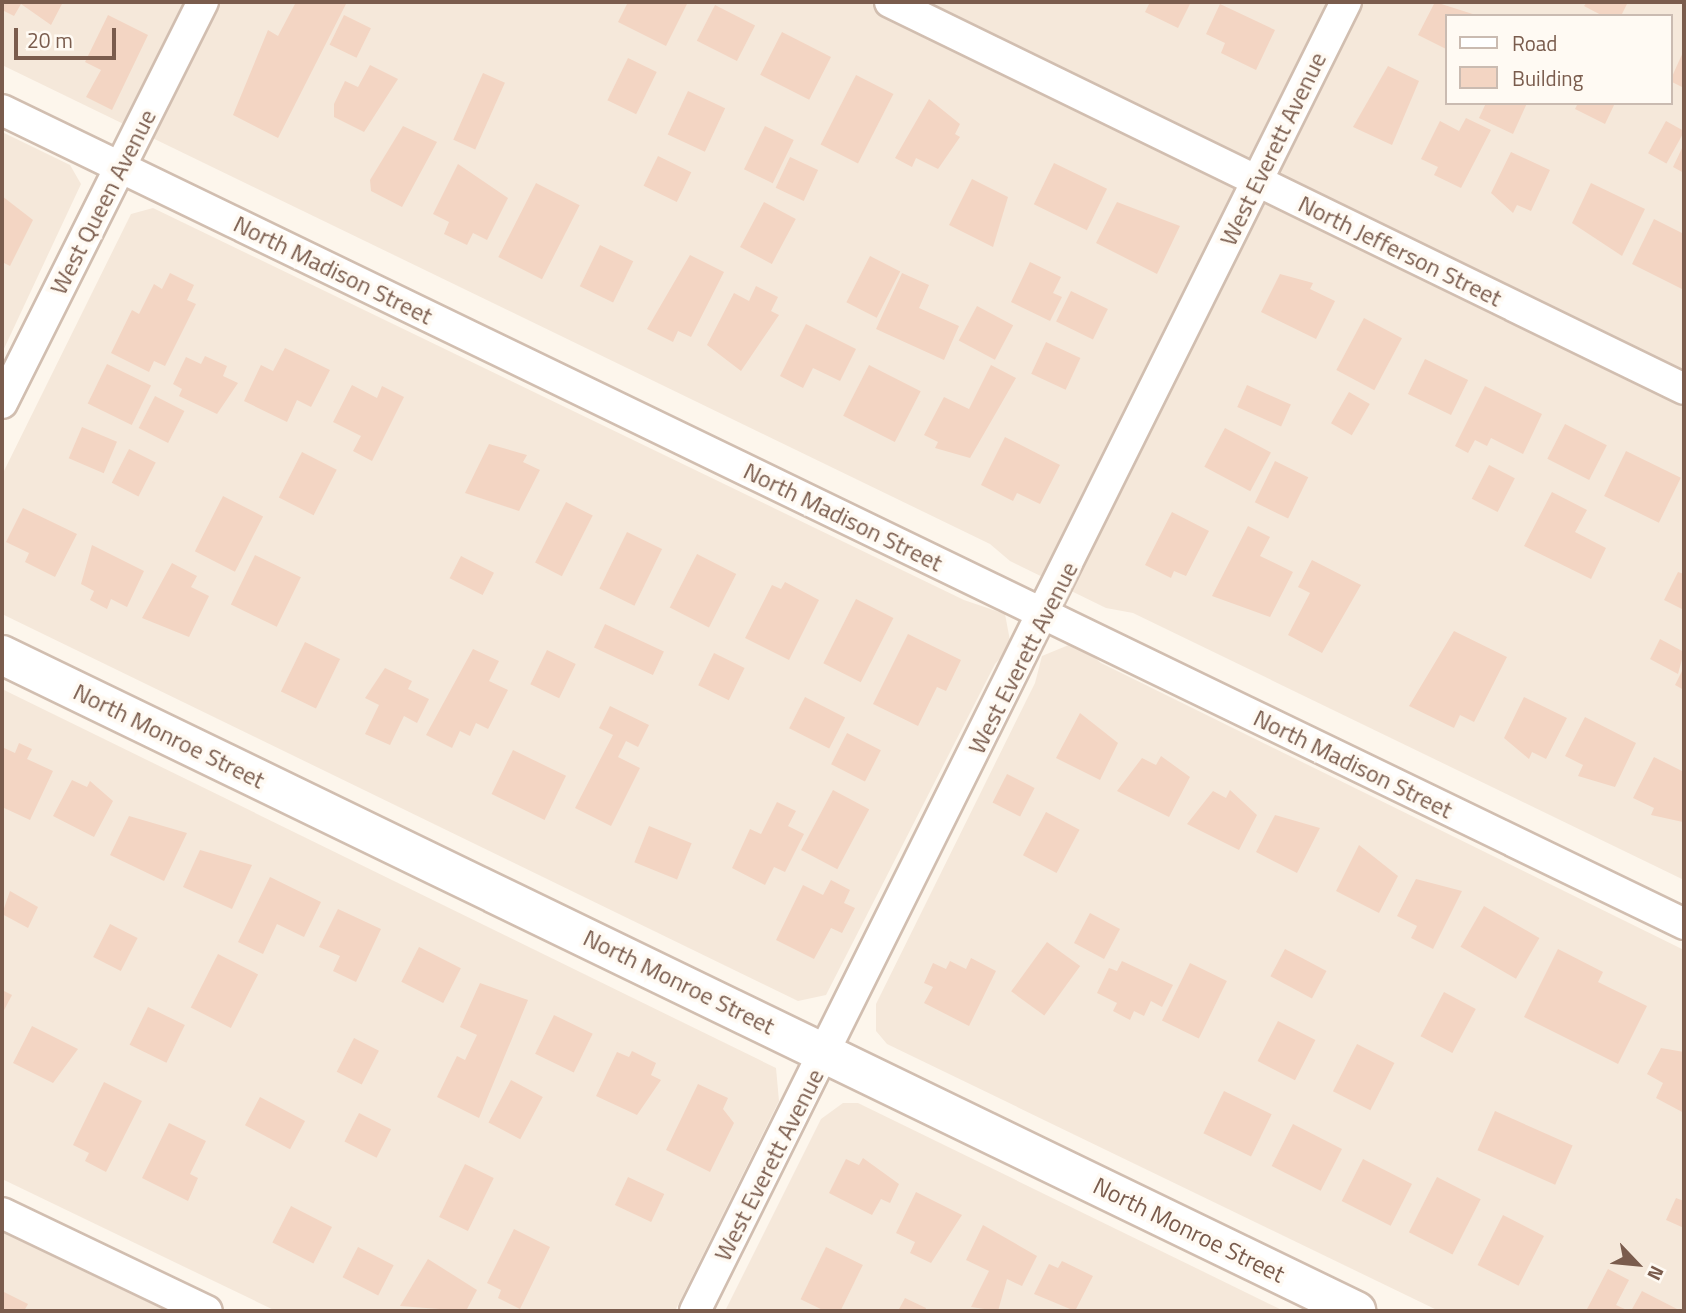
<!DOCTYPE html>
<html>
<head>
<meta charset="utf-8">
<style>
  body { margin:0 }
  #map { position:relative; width:1686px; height:1313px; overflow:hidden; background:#fdf6ec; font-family:"Titillium Web",sans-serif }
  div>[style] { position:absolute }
  .residential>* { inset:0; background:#f5e8da }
  .building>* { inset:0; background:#f3d5c3; transform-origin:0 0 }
  .roads { filter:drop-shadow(2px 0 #d1beb0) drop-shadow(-2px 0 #d1beb0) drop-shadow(0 2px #d1beb0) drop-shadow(0 -2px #d1beb0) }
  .street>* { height:30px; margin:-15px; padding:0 15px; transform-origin:15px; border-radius:15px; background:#fff }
  .secondary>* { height:38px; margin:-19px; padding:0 19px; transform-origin:19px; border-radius:19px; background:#fff }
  span { translate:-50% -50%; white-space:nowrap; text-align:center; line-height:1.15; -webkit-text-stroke:7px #fffaf3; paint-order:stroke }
  .street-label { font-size:24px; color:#7a5c4d }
  .frame { position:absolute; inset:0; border:4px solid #7a5c4d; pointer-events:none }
  .legend { position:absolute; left:1445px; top:14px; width:228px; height:91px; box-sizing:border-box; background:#fffaf3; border:2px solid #cabbb1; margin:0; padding:9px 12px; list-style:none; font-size:21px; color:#7a5c4d }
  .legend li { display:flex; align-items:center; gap:14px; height:35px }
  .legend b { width:35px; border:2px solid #cabbb1 }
  .north { position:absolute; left:1602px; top:1229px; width:70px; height:70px; -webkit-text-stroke:5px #fffaf3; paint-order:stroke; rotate:116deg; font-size:19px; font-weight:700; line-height:28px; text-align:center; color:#7a5c4d }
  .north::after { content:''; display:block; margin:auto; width:24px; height:32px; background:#7a5c4d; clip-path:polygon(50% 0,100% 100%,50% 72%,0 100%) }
  .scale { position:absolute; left:14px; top:28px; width:102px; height:32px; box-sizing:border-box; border:4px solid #7a5c4d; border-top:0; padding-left:9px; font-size:21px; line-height:24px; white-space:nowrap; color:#7a5c4d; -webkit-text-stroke:5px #fffaf3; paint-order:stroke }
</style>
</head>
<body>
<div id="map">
  <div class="residential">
    <i style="clip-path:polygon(evenodd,2px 2px,1684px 2px,1684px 880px,1133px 613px,1106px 608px,1010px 561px,990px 544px,2px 65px,2px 2px,1446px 16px,1670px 16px,1670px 103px,1446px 103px,1446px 16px)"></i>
    <i style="clip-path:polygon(2px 132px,70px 165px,81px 184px,2px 353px)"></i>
    <i style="clip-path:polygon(153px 208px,964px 600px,1005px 614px,1011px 646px,995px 664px,826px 995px,798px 1001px,2px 614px,2px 475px,131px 214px)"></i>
    <i style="clip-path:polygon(1076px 642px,1101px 663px,1684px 950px,1684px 1311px,1439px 1311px,887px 1044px,876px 1031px,876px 1004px,1035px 683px,1042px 656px)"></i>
    <i style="clip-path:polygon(2px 689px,776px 1068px,779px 1101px,675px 1311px,276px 1311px,2px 1179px)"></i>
    <i style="clip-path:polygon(843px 1103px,858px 1103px,1284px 1311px,725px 1311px,821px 1119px)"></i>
    <i style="clip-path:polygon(2px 1232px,167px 1311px,2px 1311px)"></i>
  </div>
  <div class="building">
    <i style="clip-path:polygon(2px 2px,63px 2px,51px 25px,21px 4px,14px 16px,2px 10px)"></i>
    <i style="clip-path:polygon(296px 2px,346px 4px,278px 138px,233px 115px,268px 30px,278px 36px)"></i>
    <i style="clip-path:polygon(628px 2px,688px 2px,666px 46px,618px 22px)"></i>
    <i style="clip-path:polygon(1150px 2px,1191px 2px,1178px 28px,1145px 12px)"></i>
    <i style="clip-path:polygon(1435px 2px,1479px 16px,1446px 16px,1446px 49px,1418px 35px)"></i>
    <i style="clip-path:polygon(1587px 2px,1628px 2px,1621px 16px,1603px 16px,1584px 6px)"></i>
    <i style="clip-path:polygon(1220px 4px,1275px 30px,1256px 70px,1221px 53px,1225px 43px,1206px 34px)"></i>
    <i style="left:715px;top:5px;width:45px;height:40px;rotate:27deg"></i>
    <i style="clip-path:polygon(108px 15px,148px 35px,112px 110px,86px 97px,101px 70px,85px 62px)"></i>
    <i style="left:344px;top:15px;width:30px;height:33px;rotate:26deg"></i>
    <i style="left:782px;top:32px;width:55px;height:48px;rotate:27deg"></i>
    <i style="clip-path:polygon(1684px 50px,1684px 88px,1670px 81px)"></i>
    <i style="left:628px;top:58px;width:32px;height:47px;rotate:26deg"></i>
    <i style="clip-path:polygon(370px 65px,398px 79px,364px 132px,334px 117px,334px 104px,345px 81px,358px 87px)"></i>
    <i style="clip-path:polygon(1388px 66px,1419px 81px,1392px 145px,1353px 127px)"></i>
    <i style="left:483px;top:73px;width:24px;height:73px;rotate:24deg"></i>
    <i style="left:856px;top:75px;width:42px;height:78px;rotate:27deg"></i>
    <i style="left:688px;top:91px;width:41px;height:48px;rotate:25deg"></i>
    <i style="clip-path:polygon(929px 99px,960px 124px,955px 134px,960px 137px,938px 169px,916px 158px,912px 167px,895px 158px)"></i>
    <i style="clip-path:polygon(1486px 103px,1527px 103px,1513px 134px,1479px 118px)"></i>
    <i style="clip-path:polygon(1578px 103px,1615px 103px,1605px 124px,1575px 109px)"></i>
    <i style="clip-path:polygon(1466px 118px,1491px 130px,1461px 188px,1434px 175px,1438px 167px,1421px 159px,1440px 121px,1459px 131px)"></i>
    <i style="left:1666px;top:121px;width:21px;height:37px;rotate:29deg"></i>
    <i style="clip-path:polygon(403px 126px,437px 142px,402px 207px,371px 191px,370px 180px)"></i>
    <i style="left:765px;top:126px;width:32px;height:48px;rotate:26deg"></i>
    <i style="clip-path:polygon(1684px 144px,1684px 173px,1673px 167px)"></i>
    <i style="clip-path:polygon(1511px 152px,1550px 170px,1531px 211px,1517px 205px,1513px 213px,1491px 193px)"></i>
    <i style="left:658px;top:156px;width:37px;height:33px;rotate:26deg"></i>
    <i style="left:790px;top:157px;width:31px;height:34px;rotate:25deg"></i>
    <i style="left:1054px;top:163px;width:59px;height:46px;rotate:26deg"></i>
    <i style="clip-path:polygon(458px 164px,508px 198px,487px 240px,473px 233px,467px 245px,444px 234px,449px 222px,433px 214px)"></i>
    <i style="clip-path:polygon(972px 179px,1008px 197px,993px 247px,949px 225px)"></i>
    <i style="left:536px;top:183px;width:49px;height:83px;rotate:27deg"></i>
    <i style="clip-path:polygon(1591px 183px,1645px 209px,1622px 256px,1572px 223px)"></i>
    <i style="clip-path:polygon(2px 196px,33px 220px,10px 266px,2px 262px)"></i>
    <i style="left:764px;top:202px;width:36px;height:51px;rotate:28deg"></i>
    <i style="clip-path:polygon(1117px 202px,1180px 226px,1157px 274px,1096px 243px)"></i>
    <i style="clip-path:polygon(1654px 219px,1684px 234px,1684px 290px,1632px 264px)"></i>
    <i style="left:600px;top:245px;width:37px;height:46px;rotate:26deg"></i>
    <i style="clip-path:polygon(690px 255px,724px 272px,691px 337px,678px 331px,673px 342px,647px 329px)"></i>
    <i style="left:870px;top:256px;width:34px;height:52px;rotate:27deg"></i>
    <i style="clip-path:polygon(1030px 262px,1061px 277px,1053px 293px,1062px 297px,1050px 321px,1011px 302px)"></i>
    <i style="clip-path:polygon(170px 273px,194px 285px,187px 300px,196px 304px,165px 366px,154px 361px,149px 372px,111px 353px,132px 310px,139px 314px,154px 284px,162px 289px)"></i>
    <i style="clip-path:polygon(902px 273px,929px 285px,919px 308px,959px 326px,944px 360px,876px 329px)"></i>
    <i style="clip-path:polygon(1280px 274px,1313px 283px,1310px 289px,1335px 301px,1316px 339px,1261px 312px)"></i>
    <i style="clip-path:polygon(756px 286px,778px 297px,771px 311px,779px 315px,741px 371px,707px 345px,734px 293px,749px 301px)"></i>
    <i style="left:1071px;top:291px;width:41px;height:34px;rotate:26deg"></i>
    <i style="left:977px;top:306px;width:41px;height:39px;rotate:28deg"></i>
    <i style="left:1364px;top:318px;width:43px;height:59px;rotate:28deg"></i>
    <i style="clip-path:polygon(806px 324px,856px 349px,840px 381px,813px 368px,803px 388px,780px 376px)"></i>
    <i style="left:1046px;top:342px;width:38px;height:35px;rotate:25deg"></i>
    <i style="clip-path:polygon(285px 348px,330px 370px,311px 407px,297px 400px,287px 422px,244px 401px,261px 365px,273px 371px)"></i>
    <i style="clip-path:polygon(205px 356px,227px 366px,223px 376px,238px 383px,217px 414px,179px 396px,182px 389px,173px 384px,186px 357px,201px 364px)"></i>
    <i style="left:1425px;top:359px;width:48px;height:39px;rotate:26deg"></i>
    <i style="left:107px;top:364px;width:49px;height:44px;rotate:26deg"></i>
    <i style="left:869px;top:365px;width:58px;height:57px;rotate:27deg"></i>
    <i style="clip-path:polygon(991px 365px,1016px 378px,970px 458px,935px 448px,938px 442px,924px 435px,944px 397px,969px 409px)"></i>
    <i style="clip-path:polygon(352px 385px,377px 398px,382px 386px,404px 397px,372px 461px,353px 451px,361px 436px,333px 422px)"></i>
    <i style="left:1247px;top:385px;width:48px;height:24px;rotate:24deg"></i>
    <i style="clip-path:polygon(1485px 386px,1542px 414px,1523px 454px,1491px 438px,1487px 446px,1475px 440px,1468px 453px,1455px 446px)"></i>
    <i style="left:1349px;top:392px;width:24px;height:36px;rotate:30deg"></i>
    <i style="left:155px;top:396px;width:33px;height:36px;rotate:27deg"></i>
    <i style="left:1565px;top:424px;width:47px;height:39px;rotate:27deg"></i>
    <i style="left:82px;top:427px;width:38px;height:34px;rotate:23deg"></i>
    <i style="left:1225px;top:428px;width:52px;height:44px;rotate:28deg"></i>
    <i style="clip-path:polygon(1005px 437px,1060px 465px,1040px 504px,1017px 493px,1013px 501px,981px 485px)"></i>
    <i style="clip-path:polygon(489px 444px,527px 455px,523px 462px,540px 470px,519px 511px,465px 493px)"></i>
    <i style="left:129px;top:449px;width:30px;height:38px;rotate:27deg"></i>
    <i style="left:1626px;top:451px;width:61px;height:50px;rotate:26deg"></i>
    <i style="left:302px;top:452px;width:39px;height:51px;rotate:27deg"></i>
    <i style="left:1275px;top:461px;width:37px;height:46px;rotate:26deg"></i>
    <i style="left:1489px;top:465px;width:29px;height:38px;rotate:27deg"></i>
    <i style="clip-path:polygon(1552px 492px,1587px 510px,1575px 532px,1606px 548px,1591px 579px,1524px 546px)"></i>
    <i style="left:223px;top:496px;width:45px;height:62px;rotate:27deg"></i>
    <i style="left:566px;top:502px;width:30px;height:68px;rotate:27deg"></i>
    <i style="clip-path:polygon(23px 508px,77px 534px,55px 577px,25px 562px,29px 553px,6px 542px)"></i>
    <i style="clip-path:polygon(1172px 512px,1209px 531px,1186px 576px,1174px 571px,1171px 578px,1145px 565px)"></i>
    <i style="clip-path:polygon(1248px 526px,1270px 537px,1260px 556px,1293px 572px,1270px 617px,1212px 596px)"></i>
    <i style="left:627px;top:532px;width:39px;height:63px;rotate:26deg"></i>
    <i style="clip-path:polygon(92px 545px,144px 571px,127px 607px,111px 599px,107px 609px,90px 600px,94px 591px,81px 584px)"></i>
    <i style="left:697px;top:554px;width:44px;height:60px;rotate:27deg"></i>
    <i style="left:255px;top:555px;width:51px;height:55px;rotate:26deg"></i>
    <i style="left:461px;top:556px;width:37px;height:25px;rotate:27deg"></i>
    <i style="clip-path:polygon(1312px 560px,1361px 585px,1322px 653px,1288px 635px,1310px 593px,1298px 587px)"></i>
    <i style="clip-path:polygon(172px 563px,197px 576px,191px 587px,209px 596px,189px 637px,142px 618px)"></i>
    <i style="clip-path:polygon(1678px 572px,1684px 574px,1684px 610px,1664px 600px)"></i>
    <i style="clip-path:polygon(785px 582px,819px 600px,789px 660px,745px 638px,772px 585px,781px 589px)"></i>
    <i style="left:856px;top:599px;width:42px;height:72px;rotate:27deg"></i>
    <i style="left:605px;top:624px;width:65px;height:26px;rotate:25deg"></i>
    <i style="clip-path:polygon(1454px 631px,1507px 657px,1474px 722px,1460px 715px,1454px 728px,1409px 706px)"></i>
    <i style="clip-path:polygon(908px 634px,961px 660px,946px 691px,937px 687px,918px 726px,873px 704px)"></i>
    <i style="clip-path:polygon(1660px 639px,1684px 652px,1678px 674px,1650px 659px)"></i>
    <i style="left:305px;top:642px;width:39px;height:55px;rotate:26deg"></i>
    <i style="clip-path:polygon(473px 649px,499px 661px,489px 681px,508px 690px,488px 729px,476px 723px,470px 736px,460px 731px,452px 748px,426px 735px)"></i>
    <i style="left:547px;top:650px;width:32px;height:38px;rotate:26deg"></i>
    <i style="left:714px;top:653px;width:34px;height:36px;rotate:26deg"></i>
    <i style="clip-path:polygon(1684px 667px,1684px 690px,1675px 685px)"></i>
    <i style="clip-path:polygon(385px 668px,412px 681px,408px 689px,429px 699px,417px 723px,404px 716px,390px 745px,365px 734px,379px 705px,365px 698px)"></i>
    <i style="left:805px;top:697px;width:45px;height:35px;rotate:27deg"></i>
    <i style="clip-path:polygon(1524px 697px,1567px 718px,1546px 759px,1532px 752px,1529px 759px,1504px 738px)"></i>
    <i style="clip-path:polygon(610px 706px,649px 725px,638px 747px,626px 741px,618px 757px,640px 768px,611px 826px,575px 808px,613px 735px,599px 728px)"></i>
    <i style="clip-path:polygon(1080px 713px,1118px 743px,1100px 780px,1056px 758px)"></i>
    <i style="clip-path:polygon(1585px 717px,1636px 743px,1615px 787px,1578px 776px,1583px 765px,1565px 756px)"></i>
    <i style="left:847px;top:733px;width:38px;height:35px;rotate:27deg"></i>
    <i style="clip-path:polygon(19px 743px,32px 749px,27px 759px,53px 771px,30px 820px,2px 807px,2px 747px,15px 753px)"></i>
    <i style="left:513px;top:750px;width:59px;height:49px;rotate:26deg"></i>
    <i style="clip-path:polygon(1161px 756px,1190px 777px,1169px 817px,1117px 791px,1142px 758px,1156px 765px)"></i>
    <i style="clip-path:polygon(1654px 757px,1684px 772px,1683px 822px,1651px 815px,1654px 808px,1633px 798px)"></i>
    <i style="left:1007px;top:774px;width:31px;height:32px;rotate:27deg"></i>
    <i style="clip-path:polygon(72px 780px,87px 787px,90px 781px,113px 801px,94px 837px,53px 816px)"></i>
    <i style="left:833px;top:790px;width:41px;height:68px;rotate:28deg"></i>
    <i style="clip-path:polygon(1230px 790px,1257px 815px,1239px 850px,1187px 824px,1213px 791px,1226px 798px)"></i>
    <i style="clip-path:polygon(777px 802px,796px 811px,788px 826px,804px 834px,785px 872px,774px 867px,765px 885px,732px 868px,750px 829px,761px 834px)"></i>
    <i style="left:1046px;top:812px;width:38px;height:49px;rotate:28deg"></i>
    <i style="clip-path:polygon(1275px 815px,1320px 828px,1297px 873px,1256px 852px)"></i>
    <i style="clip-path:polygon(129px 816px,187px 833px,164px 881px,110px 855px)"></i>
    <i style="left:649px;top:826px;width:46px;height:39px;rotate:22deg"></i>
    <i style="clip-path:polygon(1359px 845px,1398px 876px,1379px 913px,1336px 891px)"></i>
    <i style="clip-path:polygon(200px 850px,252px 865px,232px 909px,183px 887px)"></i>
    <i style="clip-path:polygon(270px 877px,321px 902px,304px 937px,277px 924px,263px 954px,238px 942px)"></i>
    <i style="clip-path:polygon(1416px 879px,1462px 891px,1433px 949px,1411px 938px,1417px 926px,1397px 916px)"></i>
    <i style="clip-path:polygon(831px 880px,850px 890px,844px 903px,855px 908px,842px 933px,831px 928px,814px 959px,776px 940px,803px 885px,823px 895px)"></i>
    <i style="clip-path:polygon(10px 891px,38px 907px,28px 928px,2px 914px)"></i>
    <i style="left:1484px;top:906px;width:64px;height:47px;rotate:30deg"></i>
    <i style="clip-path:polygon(338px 909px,381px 929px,356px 982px,333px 971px,340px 956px,319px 947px)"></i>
    <i style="left:1090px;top:913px;width:34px;height:34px;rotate:28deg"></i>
    <i style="left:110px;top:924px;width:31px;height:37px;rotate:27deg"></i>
    <i style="left:1047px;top:942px;width:41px;height:61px;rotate:36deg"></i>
    <i style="left:419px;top:947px;width:47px;height:39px;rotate:27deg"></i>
    <i style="left:1285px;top:949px;width:47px;height:31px;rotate:28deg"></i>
    <i style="clip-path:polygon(1558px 949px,1603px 972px,1598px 982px,1647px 1006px,1618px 1064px,1524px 1017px)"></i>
    <i style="left:218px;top:954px;width:45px;height:60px;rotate:27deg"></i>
    <i style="clip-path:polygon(971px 958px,996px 971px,969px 1026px,924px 1003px,933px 987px,924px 983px,933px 963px,946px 969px,950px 961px,966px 969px)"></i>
    <i style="clip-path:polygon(1122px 961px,1173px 985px,1162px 1007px,1151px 1001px,1144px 1016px,1134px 1011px,1130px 1020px,1113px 1011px,1117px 1003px,1097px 993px,1109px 968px,1117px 971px)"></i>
    <i style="left:1190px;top:963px;width:41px;height:64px;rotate:26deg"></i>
    <i style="clip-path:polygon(480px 983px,528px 1000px,479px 1118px,437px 1097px,457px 1056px,465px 1060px,477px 1035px,460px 1027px)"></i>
    <i style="clip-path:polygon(2px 990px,12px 995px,2px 1014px)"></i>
    <i style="left:1444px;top:992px;width:36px;height:50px;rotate:28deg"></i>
    <i style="left:148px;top:1007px;width:41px;height:42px;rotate:26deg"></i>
    <i style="left:554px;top:1015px;width:43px;height:43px;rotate:26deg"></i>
    <i style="left:1278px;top:1021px;width:42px;height:45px;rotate:27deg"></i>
    <i style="clip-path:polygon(32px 1026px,78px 1049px,53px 1083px,13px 1063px)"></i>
    <i style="left:354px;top:1038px;width:28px;height:38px;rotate:27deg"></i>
    <i style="left:1357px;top:1044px;width:42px;height:53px;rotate:27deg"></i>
    <i style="clip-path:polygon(1661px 1048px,1684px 1052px,1684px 1113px,1656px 1098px,1663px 1083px,1647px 1074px)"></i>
    <i style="clip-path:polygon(632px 1051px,656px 1063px,651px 1075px,661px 1080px,637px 1115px,596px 1096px,617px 1052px,629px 1057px)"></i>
    <i style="left:511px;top:1080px;width:36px;height:48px;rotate:28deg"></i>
    <i style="clip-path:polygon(104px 1082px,142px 1101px,106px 1172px,85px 1161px,89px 1153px,73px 1145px)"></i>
    <i style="clip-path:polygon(698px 1084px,728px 1098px,723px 1109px,734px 1123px,710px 1172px,666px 1150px)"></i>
    <i style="left:1224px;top:1091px;width:53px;height:47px;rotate:26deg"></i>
    <i style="left:260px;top:1097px;width:51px;height:32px;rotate:28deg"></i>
    <i style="left:1495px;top:1111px;width:85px;height:43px;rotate:24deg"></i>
    <i style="left:359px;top:1113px;width:36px;height:32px;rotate:27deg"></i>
    <i style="clip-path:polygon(169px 1123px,206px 1141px,190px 1174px,198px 1178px,188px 1201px,142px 1178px)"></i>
    <i style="left:1293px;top:1124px;width:55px;height:47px;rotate:27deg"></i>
    <i style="clip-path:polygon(863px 1158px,899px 1184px,890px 1203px,881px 1199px,872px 1215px,829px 1193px,846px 1159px,859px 1165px)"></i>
    <i style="left:1363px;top:1159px;width:55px;height:47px;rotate:27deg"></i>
    <i style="left:465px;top:1164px;width:32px;height:59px;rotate:26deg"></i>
    <i style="left:628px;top:1177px;width:40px;height:31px;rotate:25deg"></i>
    <i style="left:1437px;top:1177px;width:49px;height:62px;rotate:27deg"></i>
    <i style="clip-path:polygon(916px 1192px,962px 1215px,931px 1263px,910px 1253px,915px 1242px,896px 1233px)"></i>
    <i style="clip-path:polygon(1676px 1198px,1684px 1201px,1684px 1228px,1666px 1220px)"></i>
    <i style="left:291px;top:1206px;width:46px;height:41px;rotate:27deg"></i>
    <i style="left:1503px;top:1215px;width:46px;height:56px;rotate:27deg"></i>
    <i style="clip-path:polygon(983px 1225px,1037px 1256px,1022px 1286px,1007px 1279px,998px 1311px,971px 1307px,989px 1271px,966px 1260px)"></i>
    <i style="clip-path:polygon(514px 1229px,550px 1247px,520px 1309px,498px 1298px,501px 1290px,487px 1283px)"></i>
    <i style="left:358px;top:1247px;width:40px;height:34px;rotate:27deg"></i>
    <i style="left:826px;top:1247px;width:41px;height:58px;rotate:26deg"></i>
    <i style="clip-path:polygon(428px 1259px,477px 1290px,466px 1311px,400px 1306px)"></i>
    <i style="clip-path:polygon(1062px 1261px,1093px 1276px,1075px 1311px,1034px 1294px,1049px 1264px,1058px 1268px)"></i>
    <i style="clip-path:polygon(1608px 1269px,1629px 1280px,1616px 1305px,1629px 1311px,1586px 1311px)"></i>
    <i style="clip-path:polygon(2px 1291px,28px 1304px,24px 1311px,2px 1311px)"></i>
    <i style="clip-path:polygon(1642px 1291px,1681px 1311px,1631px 1311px)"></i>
    <i style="clip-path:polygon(905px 1298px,926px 1308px,925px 1311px,898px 1311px)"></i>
  </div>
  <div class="roads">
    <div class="street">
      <i style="left:890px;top:2px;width:883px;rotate:25.98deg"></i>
      <i style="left:2px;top:110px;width:1869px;rotate:25.82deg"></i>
      <i style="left:2px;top:403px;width:449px;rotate:-63.4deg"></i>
      <i style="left:2px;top:1213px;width:227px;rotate:25.6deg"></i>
      <i style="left:695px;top:1311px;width:1462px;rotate:-63.56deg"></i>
    </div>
    <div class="secondary">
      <i style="left:2px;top:655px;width:1505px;rotate:25.85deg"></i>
    </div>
  </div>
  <div class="street-label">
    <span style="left:1273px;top:149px;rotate:-64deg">West Everett Avenue</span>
    <span style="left:103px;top:202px;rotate:-63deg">West Queen Avenue</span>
    <span style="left:1400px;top:251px;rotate:26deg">North Jefferson Street</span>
    <span style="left:333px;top:270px;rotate:26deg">North Madison Street</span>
    <span style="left:843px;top:517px;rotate:26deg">North Madison Street</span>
    <span style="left:1023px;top:658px;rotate:-63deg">West Everett Avenue</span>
    <span style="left:169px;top:736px;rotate:26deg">North Monroe Street</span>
    <span style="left:1353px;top:764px;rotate:26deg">North Madison Street</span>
    <span style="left:679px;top:982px;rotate:26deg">North Monroe Street</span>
    <span style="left:769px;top:1165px;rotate:-63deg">West Everett Avenue</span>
    <span style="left:1189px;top:1230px;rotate:26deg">North Monroe Street</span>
  </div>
  <div class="frame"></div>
  <ul class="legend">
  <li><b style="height:9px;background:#fff"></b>Road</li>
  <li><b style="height:19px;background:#f3d5c3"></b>Building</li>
  </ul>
  <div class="north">N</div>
  <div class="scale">20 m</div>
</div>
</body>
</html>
